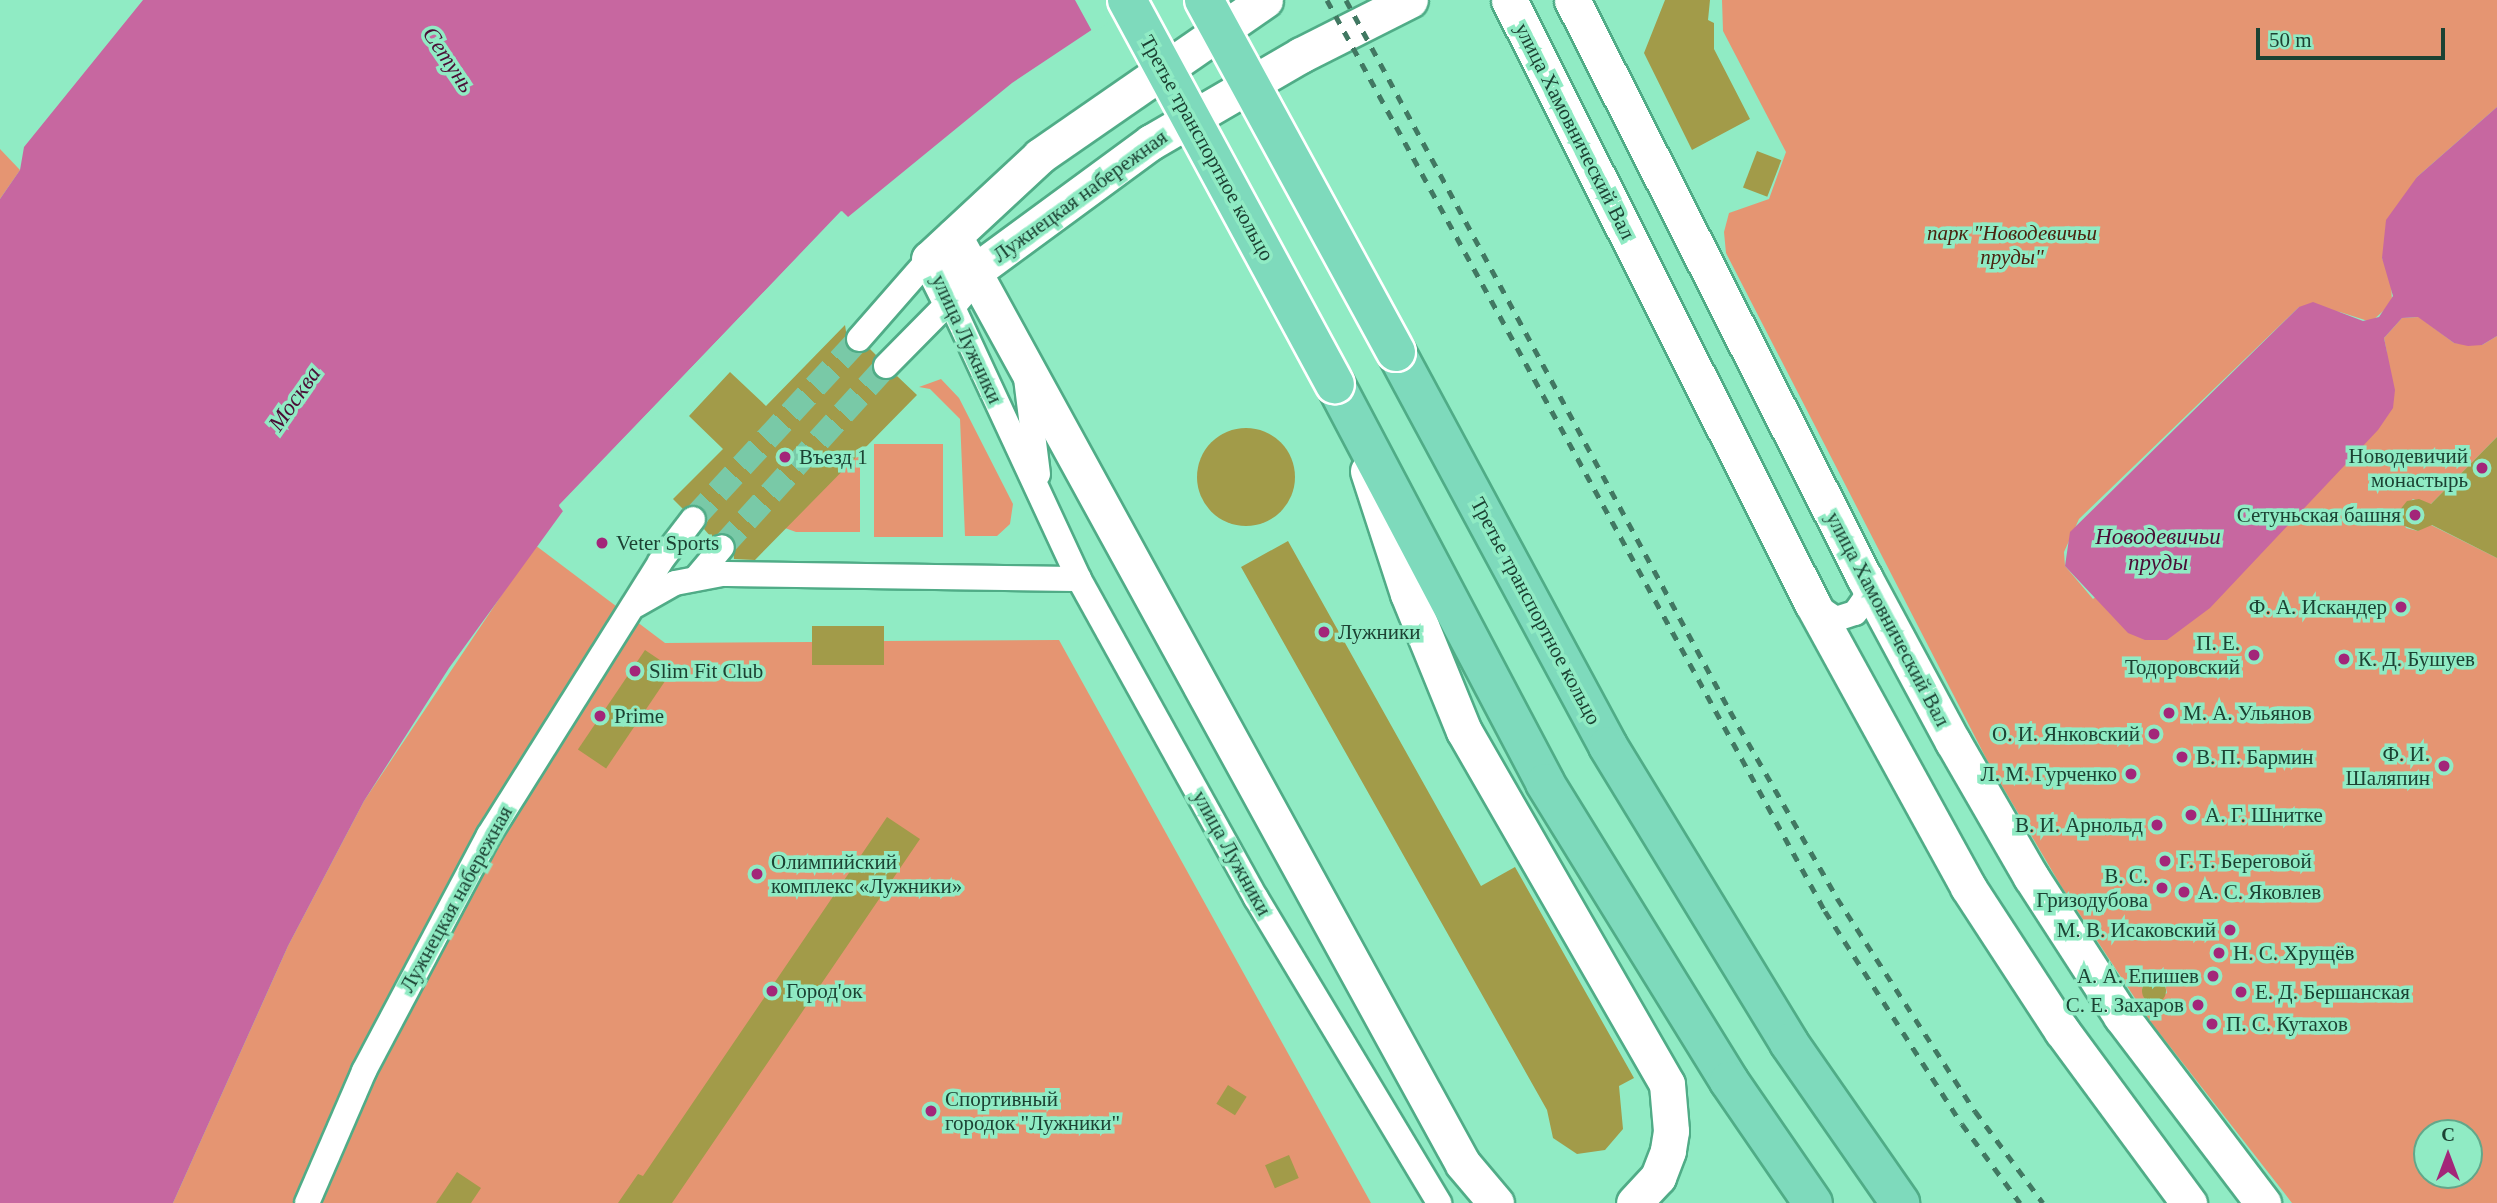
<!DOCTYPE html>
<html>
<head>
<meta charset="utf-8">
<style>
  body { margin:0 }
  #map { position:relative; width:2497px; height:1203px; overflow:hidden; background:#90ebc4; font-family:"Times New Roman",serif }
  div>[style] { position:absolute }
  .green>* { inset:0; background:#e59572; transform-origin:0 0 }
  .water>* { inset:0; background:#c767a0 }
  .pier>* { inset:0; background:#90ebc4 }
  .building>* { inset:0; background:#a29b49; transform-origin:0 0 }
  .round { border-radius:50% }
  .street-tunnel>* { height:24px; margin-top:-12px; transform-origin:0; background:repeating-linear-gradient(90deg,#79c9a7 0 24px,transparent 0 36px) }
  .roads { filter:drop-shadow(2px 0 #50ac87) drop-shadow(-2px 0 #50ac87) drop-shadow(0 2px #50ac87) drop-shadow(0 -2px #50ac87) }
  .street>* { height:24px; margin:-12px; padding:0 12px; transform-origin:12px; border-radius:12px; background:#fff }
  .secondary>* { height:35px; margin:-17.5px; padding:0 17.5px; transform-origin:17.5px; border-radius:17.5px; background:#fff }
  .primary>* { height:38px; margin:-19px; padding:0 19px; transform-origin:19px; border-radius:19px; background:#7edabc }
  .rail>* { height:5px; margin-top:-2.5px; transform-origin:0; background:repeating-linear-gradient(90deg,#417862 0 9px,transparent 0 18px) }
  .bridges { filter:drop-shadow(2px 0 #fff) drop-shadow(-2px 0 #fff) drop-shadow(0 2px #fff) drop-shadow(0 -2px #fff) }
  .primary-bridge>* { height:38px; margin:-19px; padding:0 19px; transform-origin:19px; border-radius:19px; background:#7edabc }
  .dots>* { width:19px; height:19px; translate:-50% -50%; box-sizing:border-box; border:4px solid #90ebc4; border-radius:50% }
  span { translate:-50% -50%; white-space:nowrap; text-align:center; line-height:1.15; -webkit-text-stroke:7px #90ebc4; paint-order:stroke }
  .street-label { font-size:21px; color:#1c4233 }
  .park-label { font-size:21px; color:#4a220f; font-style:italic }
  .poi-label { font-size:21px; color:#1c4233 }
  .right { translate:-100% -50%; text-align:right }
  .left { translate:0 -50%; text-align:left }
  .water-label { font-size:23px; color:#4a0d35; font-style:italic }
  .north { position:absolute; left:2413px; top:1119px; width:70px; height:70px; box-sizing:border-box; background:#90ebc4; border:2px solid #62a78a; border-radius:50%; rotate:0deg; font-size:19px; font-weight:700; line-height:28px; text-align:center; color:#1c4233 }
  .north::after { content:''; display:block; margin:auto; width:24px; height:32px; background:#a32679; clip-path:polygon(50% 0,100% 100%,50% 72%,0 100%) }
  .scale { position:absolute; left:2256px; top:28px; width:189px; height:32px; box-sizing:border-box; border:4px solid #1c4233; border-top:0; padding-left:9px; font-size:21px; line-height:24px; white-space:nowrap; color:#1c4233; -webkit-text-stroke:5px #90ebc4; paint-order:stroke }
</style>
</head>
<body>
<div id="map">
  <div class="green">
    <i style="clip-path:polygon(evenodd,1722px 0,2497px 0,2497px 107px,2417px 177px,2382px 258px,2391px 280px,2392px 303px,2371px 322px,2340px 312px,2299px 307px,2079px 519px,2064px 552px,2065px 566px,2093px 599px,2387px 353px,2384px 338px,2402px 318px,2419px 317px,2454px 343px,2482px 345px,2497px 336px,2497px 437px,2429px 506px,2413px 499px,2399px 511px,2406px 528px,2418px 531px,2429px 524px,2497px 558px,2497px 1203px,2292px 1203px,2150px 1021px,2061px 886px,1988px 762px,1726px 253px,1724px 232px,1729px 213px,1769px 199px,1786px 152px,1723px 31px,1722px 0,2156px 978px,2165px 984px,2167px 993px,2152px 1003px,2144px 998px,2142px 988px,2156px 978px,1722px 0,2427px 1133px,2469px 1133px,2469px 1175px,2427px 1175px,2427px 1133px)"></i>
    <i style="clip-path:polygon(0 149px,20px 170px,0 199px)"></i>
    <i style="clip-path:polygon(941px 379px,959px 398px,1013px 504px,1010px 524px,997px 536px,965px 536px,960px 419px,930px 389px,919px 387px)"></i>
    <i style="left:874px;top:444px;width:69px;height:93px"></i>
    <i style="clip-path:polygon(860px 446px,860px 532px,796px 532px,785px 528px)"></i>
    <i style="clip-path:polygon(535px 545px,665px 643px,812px 642px,812px 626px,884px 626px,884px 641px,1059px 640px,1371px 1203px,173px 1203px,288px 946px,364px 801px)"></i>
  </div>
  <div class="water">
    <i style="clip-path:polygon(143px 0,1114px 0,1098px 10px,1105px 21px,1012px 83px,848px 217px,842px 211px,559px 505px,563px 511px,449px 668px,364px 801px,288px 946px,173px 1203px,0 1203px,0 199px,20px 170px,24px 147px)"></i>
    <i style="clip-path:polygon(2497px 107px,2497px 336px,2482px 345px,2468px 346px,2454px 343px,2418px 317px,2402px 318px,2384px 338px,2395px 390px,2393px 408px,2378px 430px,2210px 608px,2167px 640px,2145px 640px,2128px 633px,2065px 566px,2070px 532px,2299px 307px,2313px 302px,2363px 321px,2379px 317px,2393px 296px,2382px 258px,2386px 220px,2417px 177px)"></i>
  </div>
  <div class="pier">
    <i style="clip-path:polygon(1075px 0,1117px 0,1103px 11px,1108px 23px,1093px 33px)"></i>
    <i style="clip-path:polygon(841px 211px,851px 220px,841px 216px,563px 511px,559px 506px)"></i>
  </div>
  <div class="building">
    <i style="clip-path:polygon(1665px 0,1710px 0,1708px 20px,1714px 23px,1714px 49px,1750px 119px,1692px 150px,1644px 53px)"></i>
    <i style="left:1757px;top:151px;width:26px;height:39px;rotate:21deg"></i>
    <i style="clip-path:polygon(845px 325px,849px 350px,857px 354px,870px 349px,876px 355px,872px 369px,876px 377px,889px 380px,897px 376px,917px 395px,755px 560px,734px 559px,732px 536px,724px 532px,711px 537px,704px 529px,708px 520px,703px 508px,694px 504px,683px 509px,673px 499px,723px 449px,689px 416px,730px 372px,766px 406px)"></i>
    <i class="round" style="left:1197px;top:428px;width:98px;height:98px"></i>
    <i style="clip-path:polygon(2497px 437px,2497px 558px,2432px 525px,2418px 531px,2402px 525px,2399px 511px,2407px 501px,2419px 499px,2431px 504px)"></i>
    <i style="clip-path:polygon(1288px 541px,1481px 886px,1515px 867px,1634px 1078px,1619px 1086px,1623px 1129px,1605px 1150px,1577px 1154px,1553px 1138px,1547px 1110px,1241px 567px)"></i>
    <i style="left:812px;top:626px;width:72px;height:39px"></i>
    <i style="left:645px;top:650px;width:34px;height:120px;rotate:34deg"></i>
    <i style="clip-path:polygon(887px 817px,920px 839px,672px 1203px,618px 1203px,638px 1174px,643px 1176px)"></i>
    <i class="round" style="left:2142px;top:979px;width:24px;height:24px"></i>
    <i style="left:1228px;top:1085px;width:22px;height:22px;rotate:32deg"></i>
    <i style="left:1289px;top:1155px;width:25px;height:26px;rotate:67deg"></i>
    <i style="clip-path:polygon(457px 1172px,481px 1188px,471px 1203px,436px 1203px)"></i>
  </div>
  <div class="street-tunnel">
    <i style="left:693px;top:519px;width:245px;rotate:-47.3deg"></i>
    <i style="left:722px;top:547px;width:244px;rotate:-47.8deg"></i>
  </div>
  <div class="roads">
    <div class="street">
      <i style="left:859px;top:339px;width:106px;rotate:-48.8deg"></i>
      <i style="left:886px;top:366px;width:91px;rotate:-45.4deg"></i>
      <i style="left:950px;top:301px;width:306px;rotate:65.1deg"></i>
      <i style="left:1079px;top:579px;width:365px;rotate:61deg"></i>
      <i style="left:1256px;top:898px;width:356px;rotate:59deg"></i>
      <i style="left:1026px;top:378px;width:97px;rotate:82.9deg"></i>
      <i style="left:696px;top:578px;width:40px;rotate:-50deg"></i>
      <i style="left:1812px;top:603px;width:29px;rotate:34deg"></i>
      <i style="left:1836px;top:619px;width:20px;rotate:-18deg"></i>
      <i style="left:1855px;top:613px;width:19px;rotate:-55deg"></i>
      <i style="left:1866px;top:597px;width:20px;rotate:-96deg"></i>
      <i style="left:636px;top:605px;width:45px;rotate:-29.4deg"></i>
      <i style="left:675px;top:583px;width:48px;rotate:-10.8deg"></i>
      <i style="left:722px;top:574px;width:357px;rotate:0.8deg"></i>
      <i style="left:307px;top:1203px;width:144px;rotate:-66.6deg"></i>
      <i style="left:364px;top:1071px;width:267px;rotate:-62.1deg"></i>
      <i style="left:489px;top:835px;width:322px;rotate:-57.9deg"></i>
      <i style="left:660px;top:562px;width:54px;rotate:-52.5deg"></i>
    </div>
    <div class="secondary">
      <i style="left:1265px;top:0;width:274px;rotate:145.3deg"></i>
      <i style="left:1040px;top:156px;width:151px;rotate:137.1deg"></i>
      <i style="left:929px;top:259px;width:47px;rotate:63.4deg"></i>
      <i style="left:950px;top:301px;width:38px;rotate:-50deg"></i>
      <i style="left:974px;top:272px;width:220px;rotate:-36.3deg"></i>
      <i style="left:1151px;top:142px;width:173px;rotate:-30.1deg"></i>
      <i style="left:1301px;top:55px;width:122px;rotate:-26.8deg"></i>
      <i style="left:1509px;top:0;width:675px;rotate:63.32deg"></i>
      <i style="left:1812px;top:603px;width:324px;rotate:61.2deg"></i>
      <i style="left:1968px;top:887px;width:172px;rotate:56.9deg"></i>
      <i style="left:2062px;top:1031px;width:214px;rotate:53.6deg"></i>
      <i style="left:1572px;top:0;width:647px;rotate:63.16deg"></i>
      <i style="left:1864px;top:577px;width:187px;rotate:61.7deg"></i>
      <i style="left:1953px;top:742px;width:156px;rotate:60deg"></i>
      <i style="left:2031px;top:877px;width:166px;rotate:57.1deg"></i>
      <i style="left:2121px;top:1016px;width:235px;rotate:52.8deg"></i>
      <i style="left:954px;top:236px;width:1058px;rotate:61.26deg"></i>
      <i style="left:1463px;top:1164px;width:51px;rotate:49.8deg"></i>
      <i style="left:1368px;top:471px;width:129px;rotate:72deg"></i>
      <i style="left:1408px;top:594px;width:148px;rotate:67.8deg"></i>
      <i style="left:1464px;top:731px;width:407px;rotate:60.1deg"></i>
      <i style="left:1667px;top:1084px;width:47px;rotate:85.1deg"></i>
      <i style="left:1671px;top:1131px;width:20px;rotate:99deg"></i>
      <i style="left:1668px;top:1151px;width:28px;rotate:111deg"></i>
      <i style="left:1658px;top:1177px;width:35px;rotate:133deg"></i>
    </div>
    <div class="primary">
      <i style="left:1396px;top:352px;width:447px;rotate:61.7deg"></i>
      <i style="left:1608px;top:746px;width:348px;rotate:58.6deg"></i>
      <i style="left:1789px;top:1043px;width:195px;rotate:55.2deg"></i>
      <i style="left:1335px;top:384px;width:451px;rotate:62.2deg"></i>
      <i style="left:1545px;top:783px;width:350px;rotate:58.3deg"></i>
      <i style="left:1729px;top:1081px;width:148px;rotate:55.5deg"></i>
    </div>
  </div>
  <div class="rail">
    <i style="left:1327px;top:0;width:1038px;rotate:61.34deg"></i>
    <i style="left:1825px;top:911px;width:253px;rotate:57.3deg"></i>
    <i style="left:1962px;top:1124px;width:98px;rotate:53.7deg"></i>
    <i style="left:1346px;top:0;width:808px;rotate:61.63deg"></i>
    <i style="left:1730px;top:711px;width:215px;rotate:60.2deg"></i>
    <i style="left:1837px;top:898px;width:254px;rotate:57.1deg"></i>
    <i style="left:1975px;top:1111px;width:114px;rotate:53.5deg"></i>
  </div>
  <div class="bridges">
    <div class="primary-bridge">
      <i style="left:1127px;top:0;width:437px;rotate:61.6deg"></i>
      <i style="left:1204px;top:0;width:401px;rotate:61.4deg"></i>
    </div>
  </div>
  <div class="dots">
    <i style="left:785px;top:457px;background:#a32679"></i>
    <i style="left:2482px;top:468px;background:#a32679"></i>
    <i style="left:2415px;top:515px;background:#a32679"></i>
    <i style="left:602px;top:543px;background:#a32679"></i>
    <i style="left:2401px;top:607px;background:#a32679"></i>
    <i style="left:1324px;top:632px;background:#a32679"></i>
    <i style="left:2254px;top:655px;background:#a32679"></i>
    <i style="left:2344px;top:659px;background:#a32679"></i>
    <i style="left:635px;top:671px;background:#a32679"></i>
    <i style="left:2169px;top:713px;background:#a32679"></i>
    <i style="left:600px;top:716px;background:#a32679"></i>
    <i style="left:2154px;top:734px;background:#a32679"></i>
    <i style="left:2182px;top:757px;background:#a32679"></i>
    <i style="left:2444px;top:766px;background:#a32679"></i>
    <i style="left:2131px;top:774px;background:#a32679"></i>
    <i style="left:2191px;top:815px;background:#a32679"></i>
    <i style="left:2157px;top:825px;background:#a32679"></i>
    <i style="left:2165px;top:861px;background:#a32679"></i>
    <i style="left:757px;top:874px;background:#a32679"></i>
    <i style="left:2162px;top:888px;background:#a32679"></i>
    <i style="left:2184px;top:892px;background:#a32679"></i>
    <i style="left:2230px;top:930px;background:#a32679"></i>
    <i style="left:2219px;top:953px;background:#a32679"></i>
    <i style="left:2213px;top:976px;background:#a32679"></i>
    <i style="left:772px;top:991px;background:#a32679"></i>
    <i style="left:2241px;top:992px;background:#a32679"></i>
    <i style="left:2198px;top:1005px;background:#a32679"></i>
    <i style="left:2212px;top:1024px;background:#a32679"></i>
    <i style="left:931px;top:1111px;background:#a32679"></i>
  </div>
  <div class="street-label">
    <span style="left:1575px;top:131px;rotate:63deg">улица Хамовнический Вал</span>
    <span style="left:1207px;top:148px;rotate:61deg">Третье транспортное кольцо</span>
    <span style="left:1080px;top:196px;rotate:-36deg">Лужнецкая набережная</span>
    <span style="left:967px;top:339px;rotate:65deg">улица Лужники</span>
    <span style="left:1536px;top:611px;rotate:62deg">Третье транспортное кольцо</span>
    <span style="left:1888px;top:619px;rotate:62deg">улица Хамовнический Вал</span>
    <span style="left:1232px;top:853px;rotate:61deg">улица Лужники</span>
    <span style="left:456px;top:899px;rotate:-61deg">Лужнецкая набережная</span>
  </div>
  <div class="park-label">
    <span style="left:2012px;top:245px">парк "Новодевичьи<br>пруды"</span>
  </div>
  <div class="poi-label">
    <span class="right" style="left:2468px;top:468px">Новодевичий<br>монастырь</span>
    <span class="left" style="left:799px;top:457px">Въезд 1</span>
    <span class="right" style="left:2401px;top:515px">Сетуньская башня</span>
    <span class="left" style="left:616px;top:543px">Veter Sports</span>
    <span class="right" style="left:2387px;top:607px">Ф. А. Искандер</span>
    <span class="left" style="left:1338px;top:632px">Лужники</span>
    <span class="right" style="left:2240px;top:655px">П. Е.<br>Тодоровский</span>
    <span class="left" style="left:2358px;top:659px">К. Д. Бушуев</span>
    <span class="left" style="left:649px;top:671px">Slim Fit Club</span>
    <span class="left" style="left:2183px;top:713px">М. А. Ульянов</span>
    <span class="left" style="left:614px;top:716px">Prime</span>
    <span class="right" style="left:2140px;top:734px">О. И. Янковский</span>
    <span class="right" style="left:2430px;top:766px">Ф. И.<br>Шаляпин</span>
    <span class="left" style="left:2196px;top:757px">В. П. Бармин</span>
    <span class="right" style="left:2117px;top:774px">Л. М. Гурченко</span>
    <span class="left" style="left:2205px;top:815px">А. Г. Шнитке</span>
    <span class="right" style="left:2143px;top:825px">В. И. Арнольд</span>
    <span class="left" style="left:2179px;top:861px">Г. Т. Береговой</span>
    <span class="left" style="left:771px;top:874px">Олимпийский<br>комплекс «Лужники»</span>
    <span class="right" style="left:2148px;top:888px">В. С.<br>Гризодубова</span>
    <span class="left" style="left:2198px;top:892px">А. С. Яковлев</span>
    <span class="right" style="left:2216px;top:930px">М. В. Исаковский</span>
    <span class="left" style="left:2233px;top:953px">Н. С. Хрущёв</span>
    <span class="right" style="left:2199px;top:976px">А. А. Епишев</span>
    <span class="left" style="left:786px;top:991px">Город'ок</span>
    <span class="left" style="left:2255px;top:992px">Е. Д. Бершанская</span>
    <span class="right" style="left:2184px;top:1005px">С. Е. Захаров</span>
    <span class="left" style="left:2226px;top:1024px">П. С. Кутахов</span>
    <span class="left" style="left:945px;top:1111px">Спортивный<br>городок "Лужники"</span>
  </div>
  <div class="water-label">
    <span style="left:448px;top:60px;rotate:56deg">Сетунь</span>
    <span style="left:295px;top:399px;rotate:-55deg">Москва</span>
    <span style="left:2158px;top:550px">Новодевичьи<br>пруды</span>
  </div>
  <div class="north">С</div>
  <div class="scale">50 m</div>
</div>
</body>
</html>
